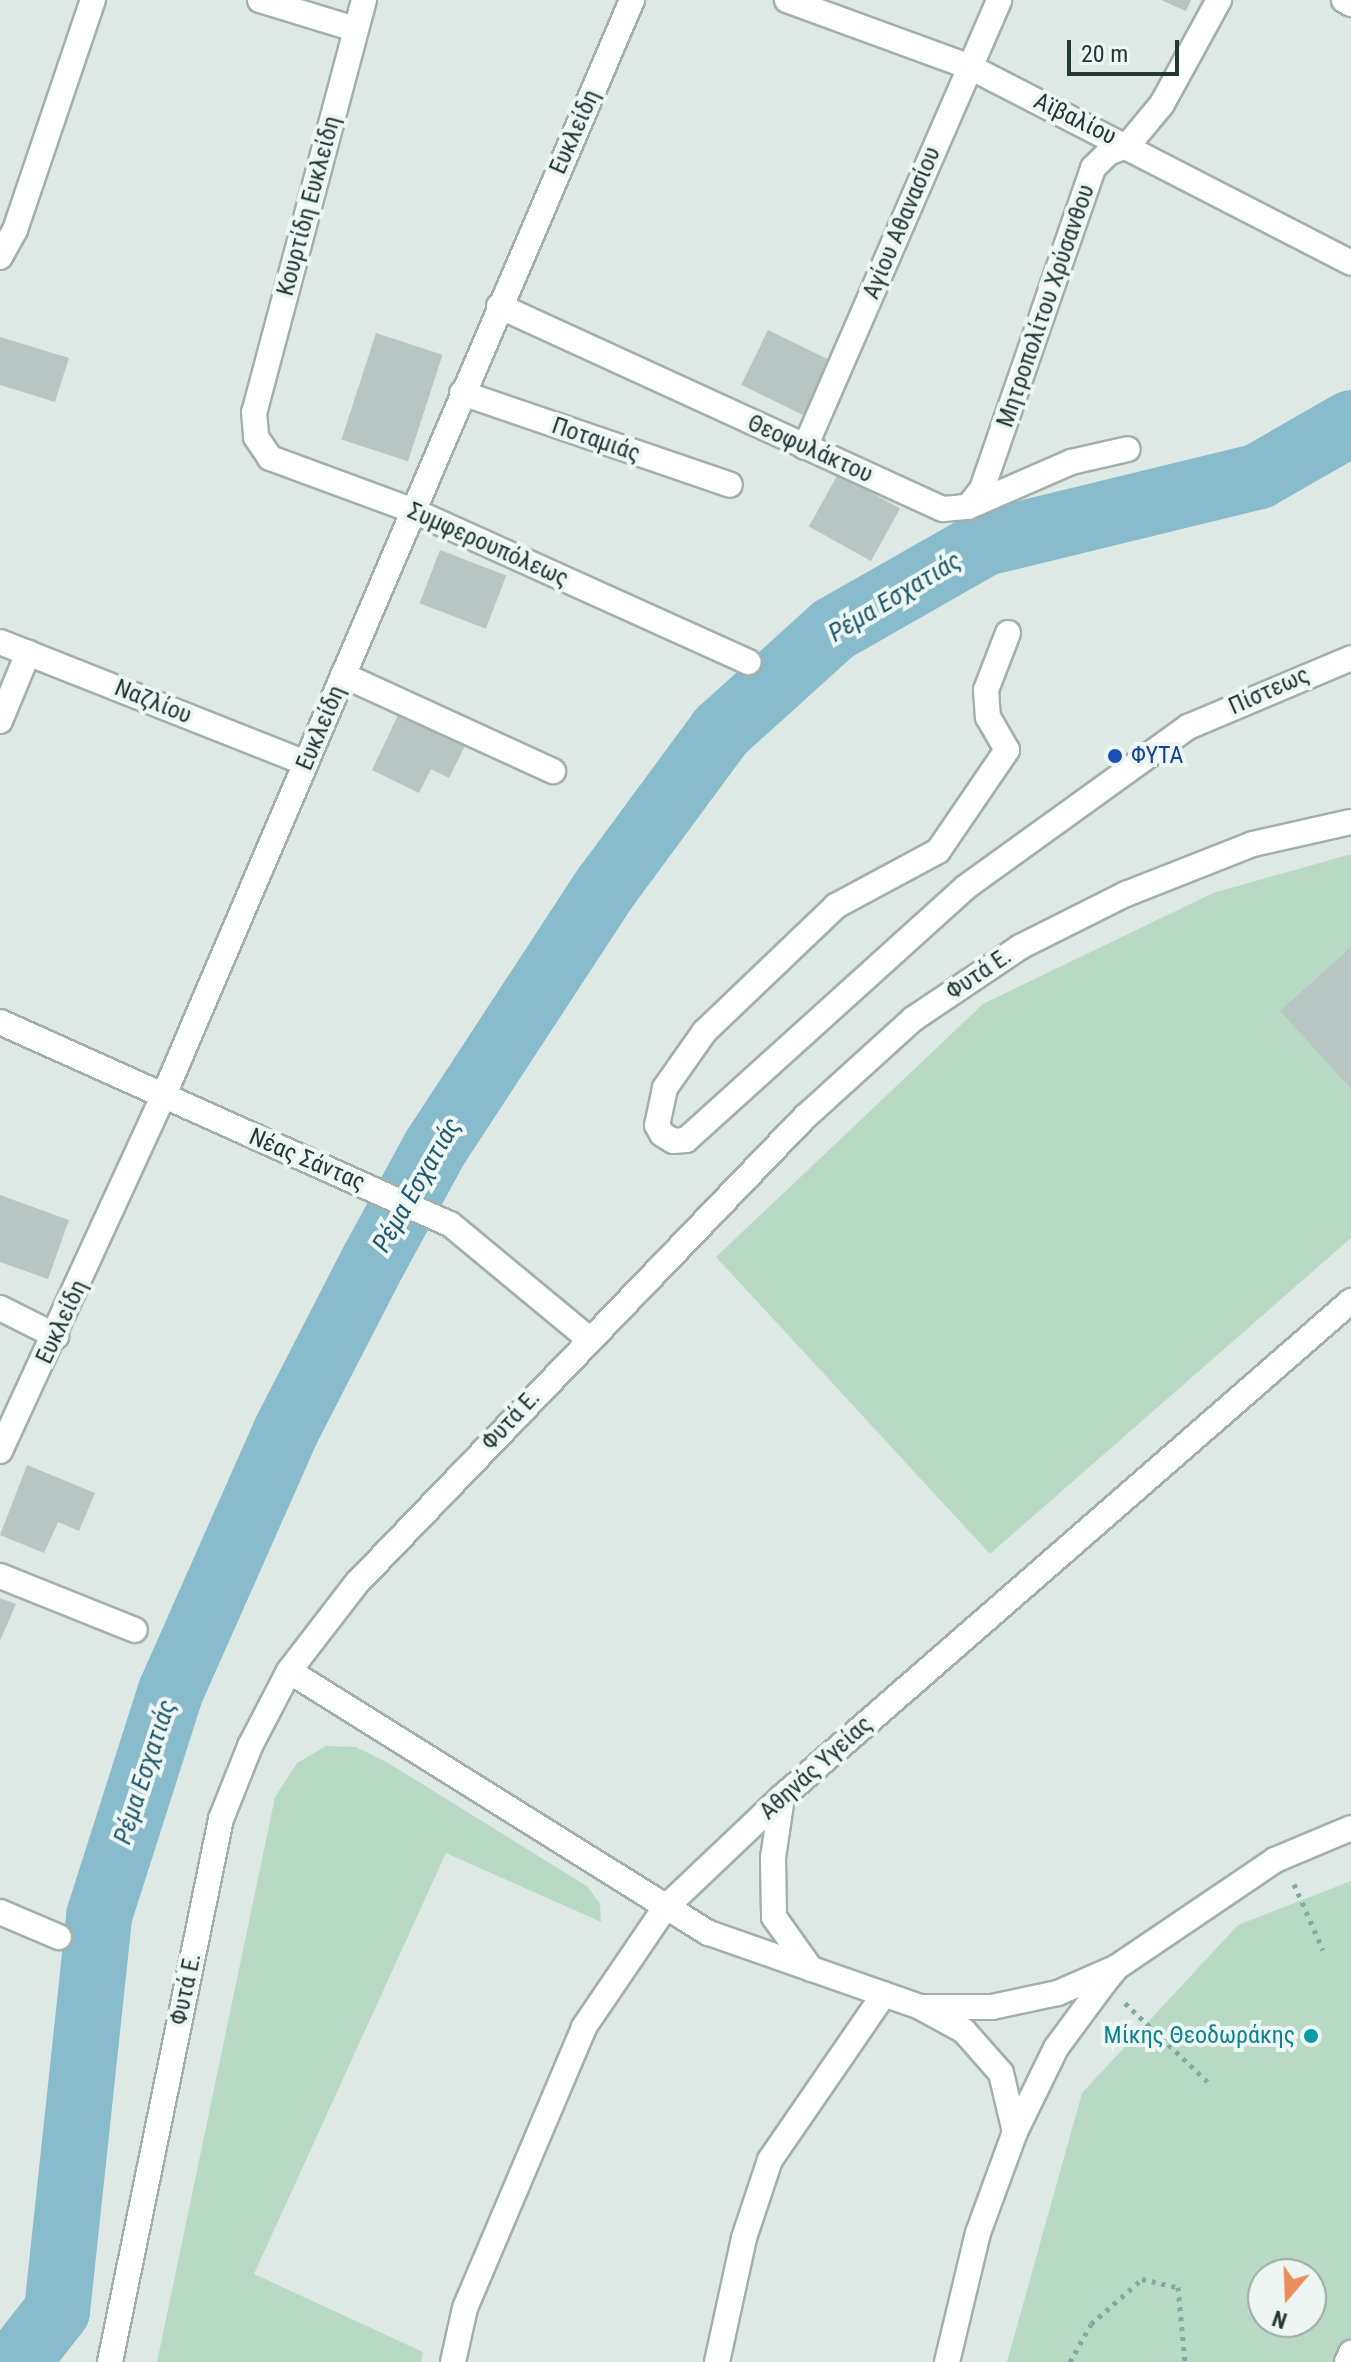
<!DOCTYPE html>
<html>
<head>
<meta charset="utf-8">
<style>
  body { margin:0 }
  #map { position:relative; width:1351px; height:2362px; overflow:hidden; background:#dee9e5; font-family:"Roboto Condensed",sans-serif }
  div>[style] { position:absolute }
  .green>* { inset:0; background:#b8dac5 }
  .river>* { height:66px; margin:-33px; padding:0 33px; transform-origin:33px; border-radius:33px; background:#8bc }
  .building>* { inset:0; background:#b7c6c2; transform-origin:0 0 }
  .path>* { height:5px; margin-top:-2.5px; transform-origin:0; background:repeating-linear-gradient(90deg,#80aba2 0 4px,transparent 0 10px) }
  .roads { filter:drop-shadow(2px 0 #a2b0ac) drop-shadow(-2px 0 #a2b0ac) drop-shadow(0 2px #a2b0ac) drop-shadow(0 -2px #a2b0ac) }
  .minor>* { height:24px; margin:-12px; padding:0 12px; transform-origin:12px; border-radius:12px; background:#fff }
  .dots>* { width:22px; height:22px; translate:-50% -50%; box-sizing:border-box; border:4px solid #eef6f3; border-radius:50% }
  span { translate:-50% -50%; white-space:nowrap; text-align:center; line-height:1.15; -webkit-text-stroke:8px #eef6f3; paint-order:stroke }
  .street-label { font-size:24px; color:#213834 }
  .transit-label { font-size:24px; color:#164399 }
  .left { translate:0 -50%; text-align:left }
  .culture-label { font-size:24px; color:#0d838f }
  .right { translate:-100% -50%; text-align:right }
  .water-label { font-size:26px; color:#1f5a70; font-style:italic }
  .north { position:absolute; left:1247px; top:2258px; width:80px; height:80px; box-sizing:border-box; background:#eef6f3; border:2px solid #9caaa7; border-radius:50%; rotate:199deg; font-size:22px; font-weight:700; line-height:32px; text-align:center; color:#213834 }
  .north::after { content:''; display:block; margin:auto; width:28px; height:36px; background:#ea8d5b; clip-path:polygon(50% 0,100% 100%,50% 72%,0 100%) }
  .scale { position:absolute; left:1067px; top:40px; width:112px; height:36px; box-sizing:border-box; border:4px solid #213834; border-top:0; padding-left:10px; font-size:24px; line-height:28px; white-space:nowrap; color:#213834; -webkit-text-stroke:6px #eef6f3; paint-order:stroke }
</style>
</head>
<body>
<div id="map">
  <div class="green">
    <i style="clip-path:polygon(1351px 854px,1351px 1238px,990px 1554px,716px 1257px,983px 1004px,1213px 893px)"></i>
    <i style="clip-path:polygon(326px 1746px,356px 1747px,390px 1764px,588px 1887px,600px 1904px,601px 1922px,446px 1853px,254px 2274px,423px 2352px,421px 2362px,157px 2362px,275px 1797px,297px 1763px)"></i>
    <i style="clip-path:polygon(evenodd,1351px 1881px,1351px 2362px,1007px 2362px,1082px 2093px,1238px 1925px,1351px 1881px,1263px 2274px,1311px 2274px,1311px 2322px,1263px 2322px,1263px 2274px)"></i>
  </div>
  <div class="river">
    <i style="left:17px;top:2362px;width:65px;rotate:-51.9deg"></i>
    <i style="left:57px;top:2311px;width:397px;rotate:-83.9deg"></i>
    <i style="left:99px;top:1916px;width:234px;rotate:-72.3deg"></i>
    <i style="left:170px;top:1693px;width:287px;rotate:-66.1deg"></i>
    <i style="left:286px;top:1431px;width:192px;rotate:-62.8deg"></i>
    <i style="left:374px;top:1260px;width:128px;rotate:-61.4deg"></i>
    <i style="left:435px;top:1148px;width:312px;rotate:-56.8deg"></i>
    <i style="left:606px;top:887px;width:194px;rotate:-53.6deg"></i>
    <i style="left:721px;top:731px;width:152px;rotate:-42.1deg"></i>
    <i style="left:834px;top:629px;width:174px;rotate:-29.7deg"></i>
    <i style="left:985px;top:543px;width:282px;rotate:-13.7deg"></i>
    <i style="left:1259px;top:476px;width:106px;rotate:-29.9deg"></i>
  </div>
  <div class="building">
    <i style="clip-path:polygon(1161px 0,1191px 0,1186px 11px)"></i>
    <i style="left:768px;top:330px;width:70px;height:61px;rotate:26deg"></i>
    <i style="left:376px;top:333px;width:70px;height:112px;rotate:18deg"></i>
    <i style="clip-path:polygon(0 337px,69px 358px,55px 402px,0 385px)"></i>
    <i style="left:838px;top:474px;width:71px;height:60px;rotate:29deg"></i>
    <i style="left:440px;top:550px;width:71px;height:57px;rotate:21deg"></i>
    <i style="clip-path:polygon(399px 713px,465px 746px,449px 778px,431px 769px,419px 793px,372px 770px)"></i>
    <i style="clip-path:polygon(1351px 947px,1351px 1089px,1280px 1011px)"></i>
    <i style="clip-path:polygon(0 1195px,69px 1220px,48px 1279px,0 1262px)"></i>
    <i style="clip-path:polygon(27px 1465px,95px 1493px,79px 1531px,58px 1522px,44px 1553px,0 1535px)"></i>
    <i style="clip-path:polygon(0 1598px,16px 1604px,0 1641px)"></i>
  </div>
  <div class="path">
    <i style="left:1294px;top:1884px;width:72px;rotate:66.3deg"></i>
    <i style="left:1125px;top:2003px;width:116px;rotate:43.6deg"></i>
    <i style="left:1070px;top:2362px;width:43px;rotate:-61.1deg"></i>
    <i style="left:1091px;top:2324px;width:68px;rotate:-41.4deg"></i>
    <i style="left:1142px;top:2279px;width:37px;rotate:13deg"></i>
    <i style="left:1178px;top:2287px;width:75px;rotate:84.7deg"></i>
  </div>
  <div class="roads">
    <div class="minor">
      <i style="left:260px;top:0;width:99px;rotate:17deg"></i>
      <i style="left:364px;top:0;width:426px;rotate:104.9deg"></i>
      <i style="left:254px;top:412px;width:25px;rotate:85deg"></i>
      <i style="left:256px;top:437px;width:25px;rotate:56deg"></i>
      <i style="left:270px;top:458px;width:153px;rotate:20.2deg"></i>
      <i style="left:414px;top:511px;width:367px;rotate:24.3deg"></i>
      <i style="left:787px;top:0;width:195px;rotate:20.1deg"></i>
      <i style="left:970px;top:67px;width:428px;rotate:27.2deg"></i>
      <i style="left:1344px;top:0;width:8px;rotate:30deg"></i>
      <i style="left:0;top:257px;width:31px;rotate:-61deg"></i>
      <i style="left:15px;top:230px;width:243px;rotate:-71.3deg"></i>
      <i style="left:499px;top:306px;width:488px;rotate:24.6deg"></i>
      <i style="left:943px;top:509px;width:25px;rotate:-5deg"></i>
      <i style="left:968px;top:507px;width:112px;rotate:-23.6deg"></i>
      <i style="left:1071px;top:462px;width:58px;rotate:-12.8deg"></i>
      <i style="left:462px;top:393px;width:283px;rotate:18.9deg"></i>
      <i style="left:805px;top:447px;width:487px;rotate:-66.5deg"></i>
      <i style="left:968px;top:507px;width:23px;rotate:-52deg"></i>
      <i style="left:982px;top:489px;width:340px;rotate:-70.9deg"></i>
      <i style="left:1093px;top:168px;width:21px;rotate:-45deg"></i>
      <i style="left:1108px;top:153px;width:22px;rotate:-22deg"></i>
      <i style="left:1128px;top:145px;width:53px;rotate:-50.3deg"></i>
      <i style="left:1162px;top:104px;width:119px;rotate:-61.3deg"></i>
      <i style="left:1008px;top:633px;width:61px;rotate:111.1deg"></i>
      <i style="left:986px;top:690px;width:27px;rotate:86deg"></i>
      <i style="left:988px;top:717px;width:38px;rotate:60deg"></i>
      <i style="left:1007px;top:750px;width:122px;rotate:124.3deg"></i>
      <i style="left:938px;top:851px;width:116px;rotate:151.7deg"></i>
      <i style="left:836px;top:906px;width:181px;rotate:136.3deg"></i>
      <i style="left:705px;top:1031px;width:70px;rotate:125.1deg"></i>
      <i style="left:665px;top:1088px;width:38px;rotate:102deg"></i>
      <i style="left:657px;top:1125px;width:10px;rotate:61deg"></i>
      <i style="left:662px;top:1134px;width:13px;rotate:32deg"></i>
      <i style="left:673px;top:1141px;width:13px;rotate:-4deg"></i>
      <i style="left:686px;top:1140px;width:377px;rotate:-42.1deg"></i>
      <i style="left:966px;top:887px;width:274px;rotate:-35.8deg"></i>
      <i style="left:1188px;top:727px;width:177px;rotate:-22.9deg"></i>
      <i style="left:0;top:642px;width:329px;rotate:21.6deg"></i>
      <i style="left:343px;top:675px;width:231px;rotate:24.6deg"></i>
      <i style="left:0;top:721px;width:74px;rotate:-67.6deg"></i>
      <i style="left:0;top:1022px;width:493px;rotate:24.2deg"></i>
      <i style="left:450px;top:1224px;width:179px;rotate:39.6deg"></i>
      <i style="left:0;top:1308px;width:63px;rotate:26.6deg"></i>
      <i style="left:0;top:1451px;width:390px;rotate:-65.3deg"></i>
      <i style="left:163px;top:1097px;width:1193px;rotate:-66.85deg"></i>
      <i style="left:0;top:1576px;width:145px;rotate:21.8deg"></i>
      <i style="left:289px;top:1671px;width:495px;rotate:32deg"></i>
      <i style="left:709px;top:1933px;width:224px;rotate:19.3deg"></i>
      <i style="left:920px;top:2007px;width:50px;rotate:28.6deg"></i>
      <i style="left:964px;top:2031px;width:56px;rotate:48.6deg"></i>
      <i style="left:1001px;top:2073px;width:61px;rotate:76.7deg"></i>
      <i style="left:782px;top:1797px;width:62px;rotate:98.4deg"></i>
      <i style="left:773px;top:1858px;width:59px;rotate:89deg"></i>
      <i style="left:774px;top:1917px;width:64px;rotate:54.6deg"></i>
      <i style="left:0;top:1912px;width:64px;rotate:23deg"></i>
      <i style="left:922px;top:2007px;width:70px"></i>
      <i style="left:992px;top:2007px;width:67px;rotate:-12deg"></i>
      <i style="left:1058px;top:1993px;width:62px;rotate:-23.7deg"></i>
      <i style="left:110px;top:2362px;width:554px;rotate:-78.45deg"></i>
      <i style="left:221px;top:1819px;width:79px;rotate:-68.3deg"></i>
      <i style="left:250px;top:1746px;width:85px;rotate:-62.5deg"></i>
      <i style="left:289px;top:1671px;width:110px;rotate:-52.4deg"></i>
      <i style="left:356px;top:1584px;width:648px;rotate:-46.13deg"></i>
      <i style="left:805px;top:1117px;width:146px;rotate:-42.2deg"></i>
      <i style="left:913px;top:1019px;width:129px;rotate:-33.9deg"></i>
      <i style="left:1020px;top:947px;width:119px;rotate:-26.6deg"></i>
      <i style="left:1126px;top:894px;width:136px;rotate:-21.5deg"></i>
      <i style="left:1253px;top:844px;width:100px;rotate:-12.7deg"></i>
      <i style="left:453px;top:2362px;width:55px;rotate:-77.5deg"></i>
      <i style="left:465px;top:2308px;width:305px;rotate:-67deg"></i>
      <i style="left:584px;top:2027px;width:144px;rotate:-55.8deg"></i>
      <i style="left:665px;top:1908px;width:161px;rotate:-43.5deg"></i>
      <i style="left:782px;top:1797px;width:755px;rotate:-41.08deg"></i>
      <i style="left:717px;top:2362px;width:127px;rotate:-77.7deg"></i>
      <i style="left:744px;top:2238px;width:82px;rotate:-71.6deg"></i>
      <i style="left:770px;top:2160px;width:201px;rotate:-55.5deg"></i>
      <i style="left:947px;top:2362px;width:133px;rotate:-76.5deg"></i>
      <i style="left:978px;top:2233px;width:108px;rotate:-69.9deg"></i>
      <i style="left:1015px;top:2132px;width:93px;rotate:-64deg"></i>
      <i style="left:1056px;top:2048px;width:81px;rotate:-53.6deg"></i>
      <i style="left:1104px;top:1983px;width:21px;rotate:-51deg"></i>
      <i style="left:1117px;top:1967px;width:191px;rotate:-34.1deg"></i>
      <i style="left:1275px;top:1860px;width:82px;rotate:-22.8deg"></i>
      <i style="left:1347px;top:2362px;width:10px;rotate:-66deg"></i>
    </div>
  </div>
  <div class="dots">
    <i style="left:1115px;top:756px;background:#1a4fb4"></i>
    <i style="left:1311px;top:2036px;background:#0f9aa8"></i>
  </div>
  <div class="street-label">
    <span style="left:1075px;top:119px;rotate:26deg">Αϊβαλίου</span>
    <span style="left:575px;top:132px;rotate:-66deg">Ευκλείδη</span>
    <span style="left:309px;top:206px;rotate:-75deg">Κουρτίδη Ευκλείδη</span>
    <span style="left:902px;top:223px;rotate:-67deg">Αγίου Αθανασίου</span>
    <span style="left:1046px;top:306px;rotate:-71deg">Μητροπολίτου Χρύσανθου</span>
    <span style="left:596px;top:440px;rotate:19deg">Ποταμιάς</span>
    <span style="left:810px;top:449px;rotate:24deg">Θεοφυλάκτου</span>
    <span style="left:488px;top:545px;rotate:24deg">Συμφερουπόλεως</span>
    <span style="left:1269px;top:691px;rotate:-24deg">Πίστεως</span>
    <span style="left:153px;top:702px;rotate:22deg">Ναζλίου</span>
    <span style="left:321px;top:728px;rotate:-67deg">Ευκλείδη</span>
    <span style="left:979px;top:974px;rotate:-34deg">Φυτά Ε.</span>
    <span style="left:307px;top:1160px;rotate:23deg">Νέας Σάντας</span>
    <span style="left:62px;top:1322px;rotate:-65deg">Ευκλείδη</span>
    <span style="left:511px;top:1420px;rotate:-47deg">Φυτά Ε.</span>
    <span style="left:816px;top:1768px;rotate:-42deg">Αθηνάς Υγείας</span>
    <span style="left:186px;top:1989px;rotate:-78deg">Φυτά Ε.</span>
  </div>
  <div class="transit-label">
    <span class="left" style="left:1131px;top:756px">ΦΥΤΑ</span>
  </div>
  <div class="culture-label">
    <span class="right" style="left:1295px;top:2036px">Μίκης Θεοδωράκης</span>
  </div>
  <div class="water-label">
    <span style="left:895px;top:597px;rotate:-31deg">Ρέμα Εσχατιάς</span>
    <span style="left:417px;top:1185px;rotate:-60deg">Ρέμα Εσχατιάς</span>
    <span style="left:145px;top:1772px;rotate:-72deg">Ρέμα Εσχατιάς</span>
  </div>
  <div class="north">N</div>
  <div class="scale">20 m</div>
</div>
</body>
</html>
